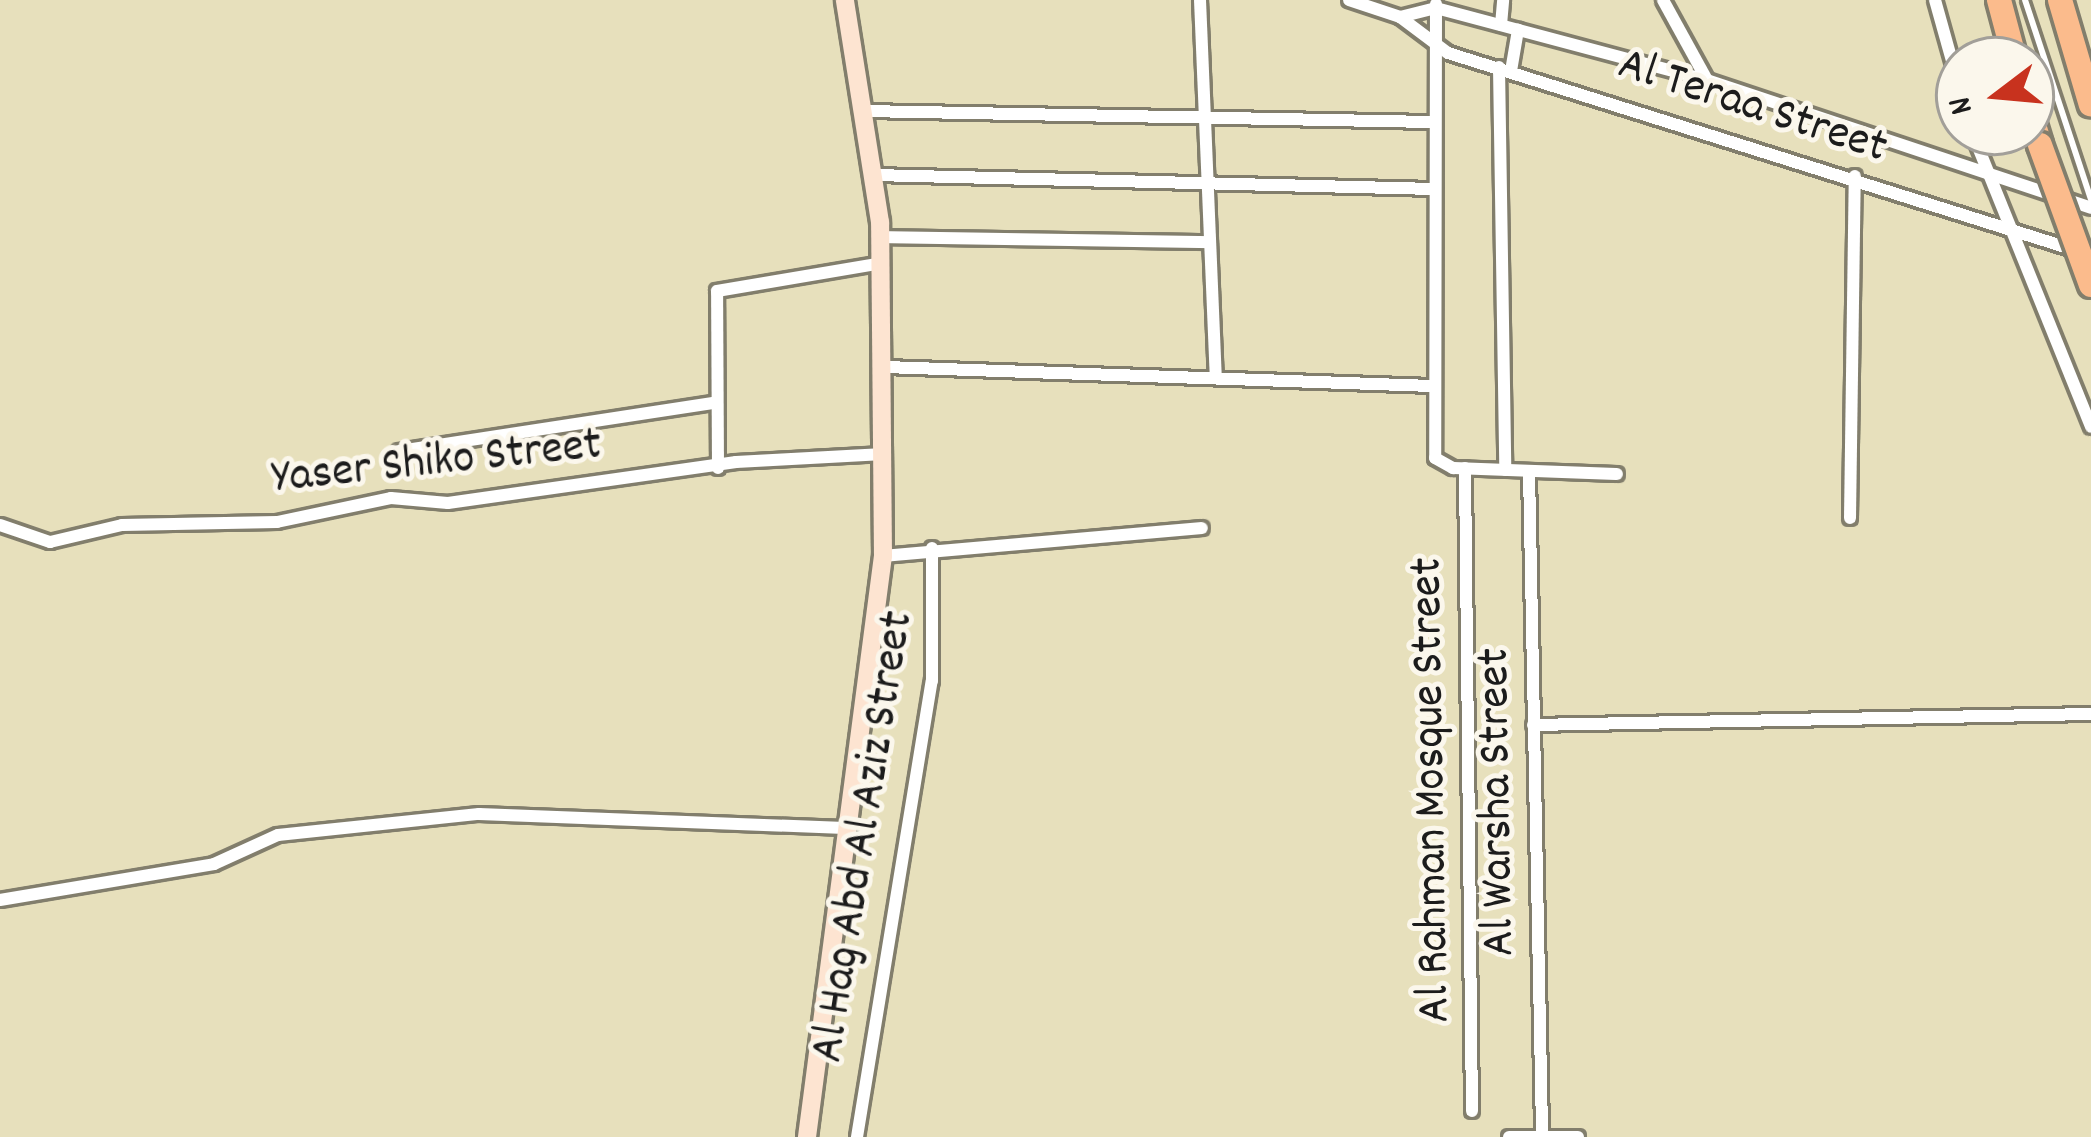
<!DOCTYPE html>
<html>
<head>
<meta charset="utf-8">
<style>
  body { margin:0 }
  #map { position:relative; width:2091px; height:1137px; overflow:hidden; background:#e7e0bc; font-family:Dekko,sans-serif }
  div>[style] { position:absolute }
  .roads { filter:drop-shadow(3px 0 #827e6c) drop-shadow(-3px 0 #827e6c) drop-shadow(0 3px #827e6c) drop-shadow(0 -3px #827e6c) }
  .lane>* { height:6px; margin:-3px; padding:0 3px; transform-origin:3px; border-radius:3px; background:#fff }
  .street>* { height:12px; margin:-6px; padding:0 6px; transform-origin:6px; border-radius:6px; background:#fff }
  .secondary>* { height:18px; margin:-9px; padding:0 9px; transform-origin:9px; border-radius:9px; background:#fde4d1 }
  .highway>* { height:24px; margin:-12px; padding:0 12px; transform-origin:12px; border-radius:12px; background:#fbbb8c }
  .bridges { filter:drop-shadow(3px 0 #827e6c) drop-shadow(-3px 0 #827e6c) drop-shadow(0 3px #827e6c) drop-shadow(0 -3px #827e6c) }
  .highway-bridge>* { height:24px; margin:-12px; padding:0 12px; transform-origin:12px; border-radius:12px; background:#fbbb8c }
  span { translate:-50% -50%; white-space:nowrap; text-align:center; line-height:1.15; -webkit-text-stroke:10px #fbf7ec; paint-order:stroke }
  .street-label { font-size:48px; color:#1c1c1c }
  .north { position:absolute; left:1935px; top:36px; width:120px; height:120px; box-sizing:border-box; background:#fbf7ec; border:3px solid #a29f99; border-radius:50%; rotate:254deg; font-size:33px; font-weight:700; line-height:48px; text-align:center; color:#1c1c1c }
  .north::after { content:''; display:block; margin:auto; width:42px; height:54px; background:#c8321e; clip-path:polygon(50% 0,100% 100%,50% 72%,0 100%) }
</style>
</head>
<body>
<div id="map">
  <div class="roads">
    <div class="lane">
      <i style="left:2025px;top:0;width:211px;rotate:71.7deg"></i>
    </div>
    <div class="street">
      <i style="left:1200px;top:0;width:374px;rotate:87.6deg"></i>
      <i style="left:1349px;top:0;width:54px;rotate:18.4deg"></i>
      <i style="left:1400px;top:17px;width:60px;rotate:36.9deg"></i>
      <i style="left:1448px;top:53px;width:660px;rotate:17.45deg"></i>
      <i style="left:1663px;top:0;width:91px;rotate:61.2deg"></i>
      <i style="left:1935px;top:0;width:89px;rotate:74.4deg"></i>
      <i style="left:1436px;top:4px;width:454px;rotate:90.1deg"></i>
      <i style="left:1435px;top:458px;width:21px;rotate:29deg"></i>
      <i style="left:1453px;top:468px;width:164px;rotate:2.1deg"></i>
      <i style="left:1400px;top:17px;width:37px;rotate:-14deg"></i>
      <i style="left:1436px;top:8px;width:280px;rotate:14.9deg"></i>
      <i style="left:1707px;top:80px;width:405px;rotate:18.4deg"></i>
      <i style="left:1501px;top:25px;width:25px;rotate:-85deg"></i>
      <i style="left:1499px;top:67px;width:403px;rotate:89.1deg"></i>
      <i style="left:1511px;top:71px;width:42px;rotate:-80.3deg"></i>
      <i style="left:864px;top:111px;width:570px;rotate:1.11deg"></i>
      <i style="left:1972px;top:132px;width:318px;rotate:68deg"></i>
      <i style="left:874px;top:175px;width:559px;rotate:1.43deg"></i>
      <i style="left:881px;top:237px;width:328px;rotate:0.9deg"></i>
      <i style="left:885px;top:367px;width:548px;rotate:1.99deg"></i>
      <i style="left:399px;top:451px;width:318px;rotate:-8.7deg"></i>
      <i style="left:718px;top:468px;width:177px;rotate:-90.3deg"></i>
      <i style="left:717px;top:291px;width:167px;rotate:-9.6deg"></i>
      <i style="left:1465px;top:468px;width:643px;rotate:89.38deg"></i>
      <i style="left:1529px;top:471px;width:660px;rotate:88.87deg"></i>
      <i style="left:1850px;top:518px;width:342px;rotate:-89.2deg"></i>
      <i style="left:0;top:525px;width:53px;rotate:18.8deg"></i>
      <i style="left:50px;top:542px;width:74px;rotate:-13.3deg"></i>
      <i style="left:122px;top:525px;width:155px;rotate:-1.1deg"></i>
      <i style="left:277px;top:522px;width:116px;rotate:-11.9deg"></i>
      <i style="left:391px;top:498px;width:57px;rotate:5deg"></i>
      <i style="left:448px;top:503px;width:291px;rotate:-8.1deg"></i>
      <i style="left:736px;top:462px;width:148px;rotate:-3.1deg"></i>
      <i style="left:883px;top:556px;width:320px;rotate:-5deg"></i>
      <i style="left:1533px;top:725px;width:558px;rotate:-1.13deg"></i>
      <i style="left:0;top:900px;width:217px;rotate:-9.5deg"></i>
      <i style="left:214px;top:864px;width:70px;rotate:-24.4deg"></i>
      <i style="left:278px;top:835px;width:202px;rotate:-6deg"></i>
      <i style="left:479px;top:814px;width:366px;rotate:2.2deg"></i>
      <i style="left:857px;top:1137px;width:462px;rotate:-80.7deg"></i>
      <i style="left:932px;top:681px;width:133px;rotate:-90deg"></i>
      <i style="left:1509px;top:1137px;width:69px"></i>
    </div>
    <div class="secondary">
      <i style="left:807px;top:1137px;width:586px;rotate:-82.55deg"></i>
      <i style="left:883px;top:556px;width:334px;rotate:-90.5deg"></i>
      <i style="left:880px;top:222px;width:225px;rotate:-99deg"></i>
    </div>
    <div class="highway">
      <i style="left:1999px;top:0;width:62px;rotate:75.1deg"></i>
      <i style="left:2060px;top:0;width:109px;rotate:73.6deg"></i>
      <i style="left:2031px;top:115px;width:31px;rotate:73deg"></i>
    </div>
  </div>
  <div class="bridges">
    <div class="highway-bridge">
      <i style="left:2040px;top:145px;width:149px;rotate:70deg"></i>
    </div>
  </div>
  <div class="street-label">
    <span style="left:1752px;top:108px;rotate:18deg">Al Teraa Street</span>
    <span style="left:437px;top:464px;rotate:-6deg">Yaser Shiko Street</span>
    <span style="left:1433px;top:790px;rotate:-91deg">Al Rahman Mosque Street</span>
    <span style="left:1499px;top:802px;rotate:-91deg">Al Warsha Street</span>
    <span style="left:865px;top:837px;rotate:-81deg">Al Hag Abd Al Aziz Street</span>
  </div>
  <div class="north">N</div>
</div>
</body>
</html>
